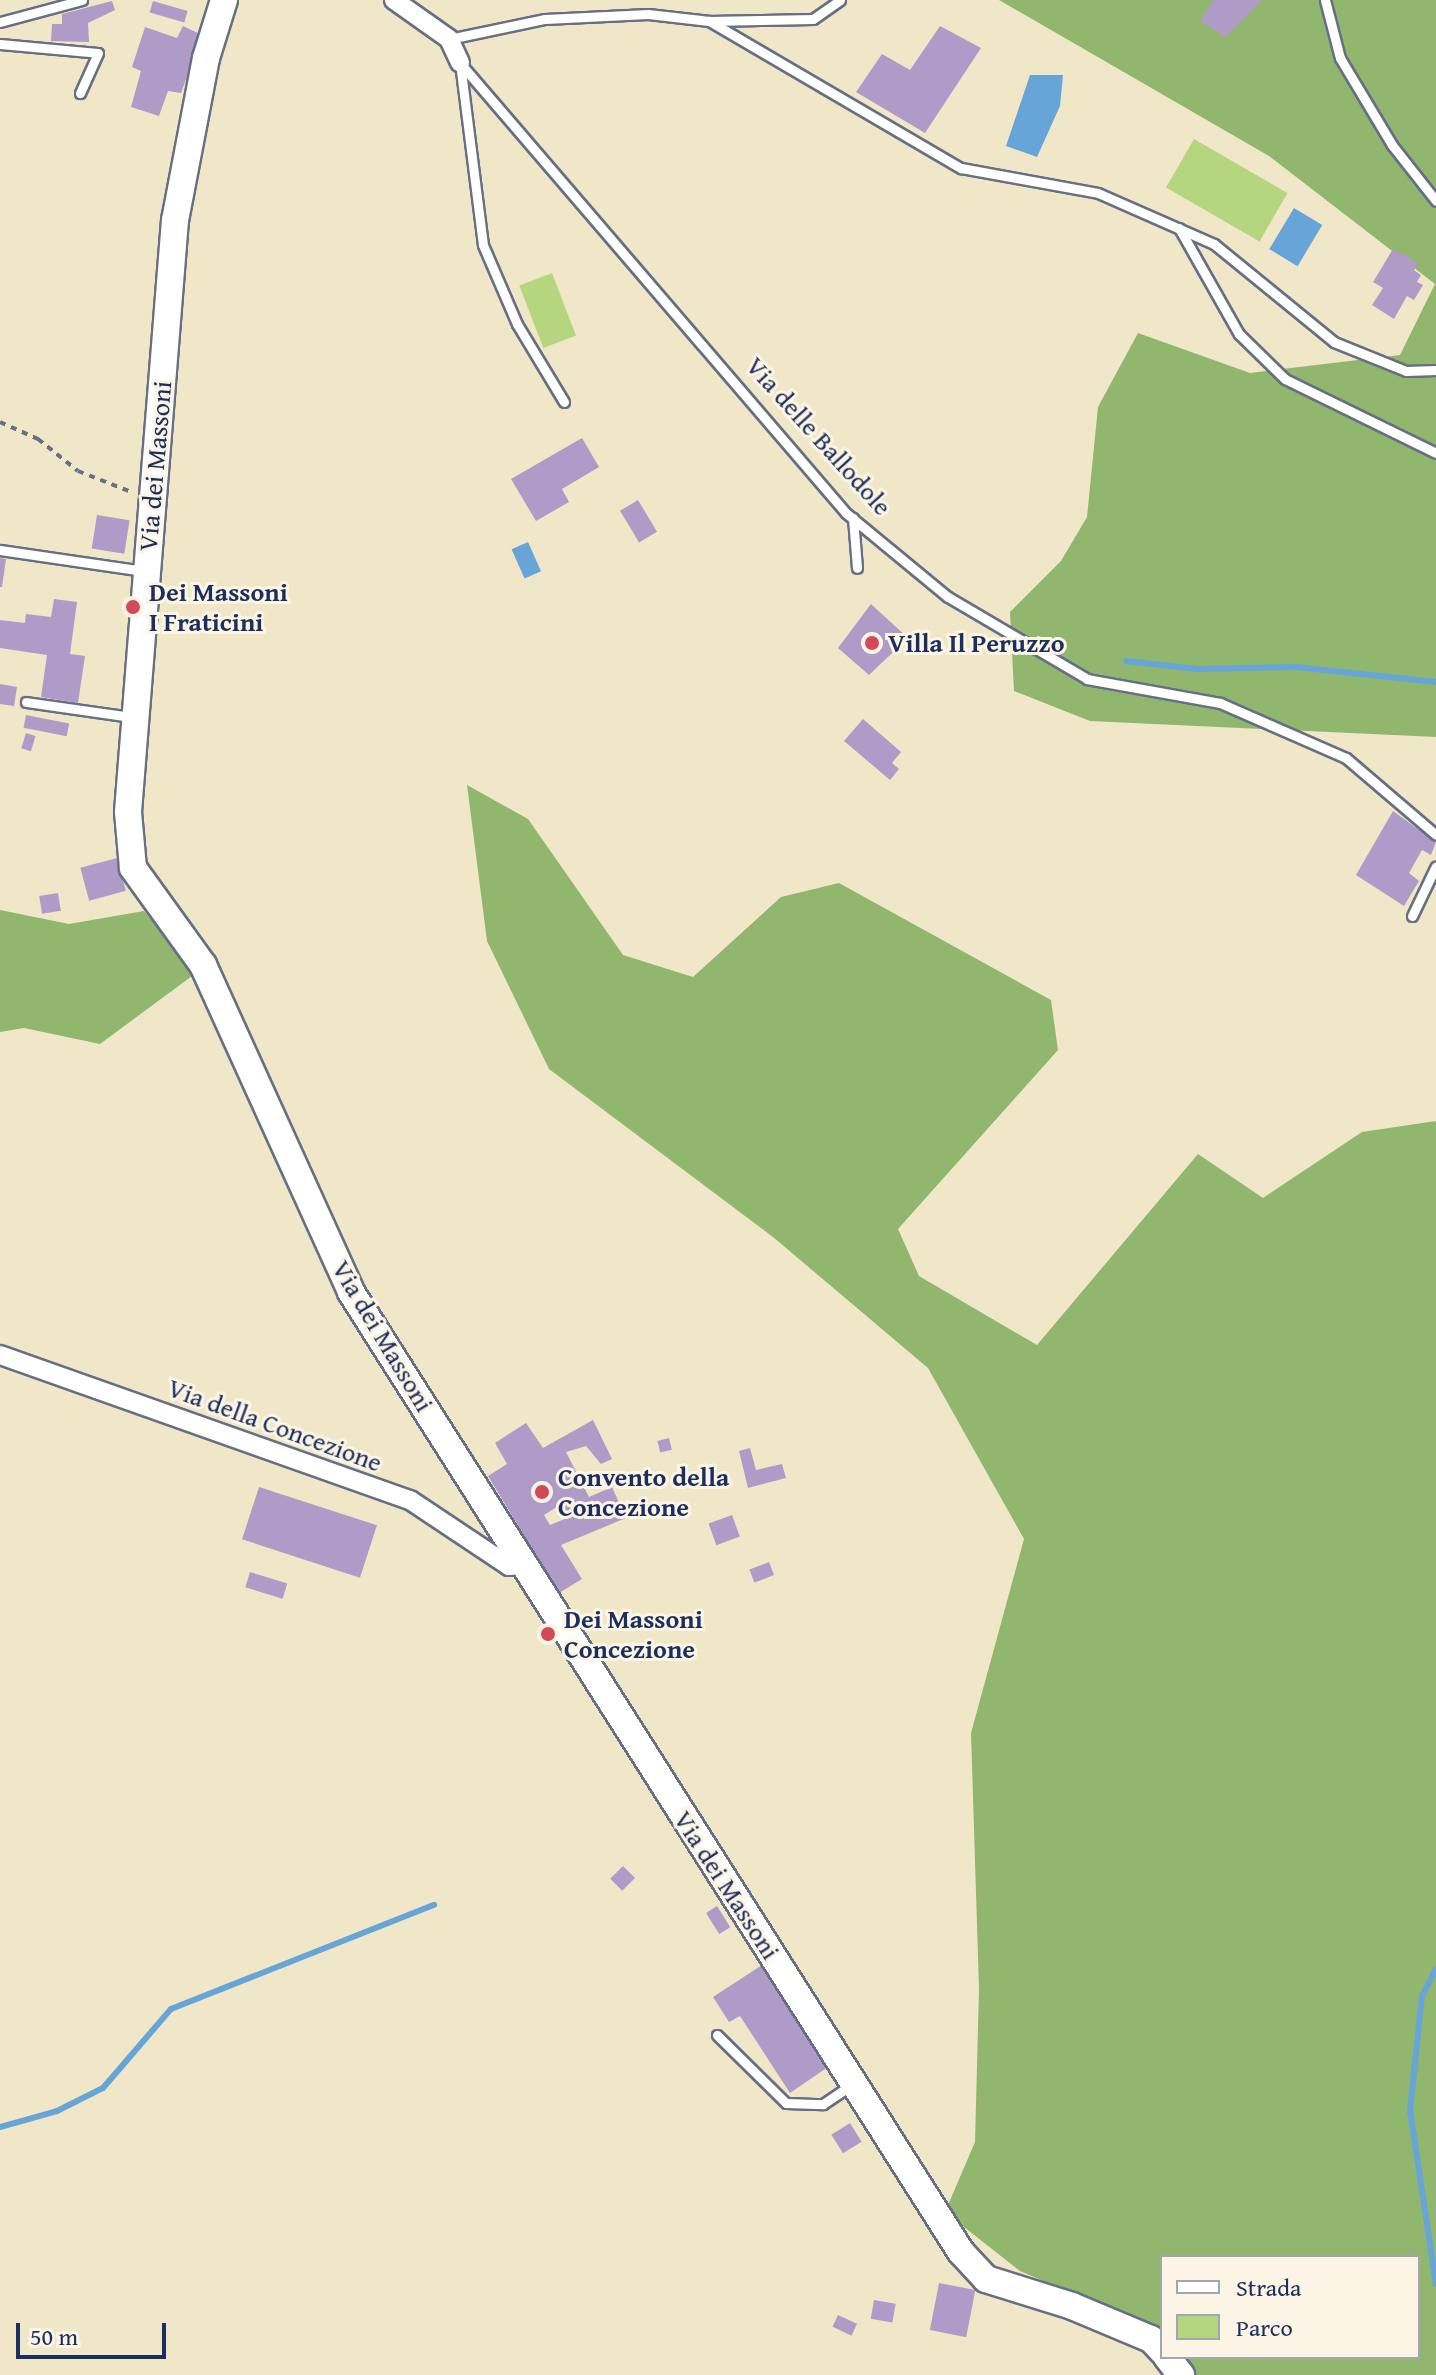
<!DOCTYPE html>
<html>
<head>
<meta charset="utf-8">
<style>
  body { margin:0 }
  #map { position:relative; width:1436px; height:2375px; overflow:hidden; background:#f0e7c9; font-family:"Gentium Book Plus",serif }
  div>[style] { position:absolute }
  .green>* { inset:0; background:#b5d67e; transform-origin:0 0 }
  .forest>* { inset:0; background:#90b76d }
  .water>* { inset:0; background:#67a4d8; transform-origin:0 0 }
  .stream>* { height:6px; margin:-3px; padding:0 3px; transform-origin:3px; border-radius:3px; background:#67a4d8 }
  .building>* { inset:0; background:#af9bc8; transform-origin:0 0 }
  .path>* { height:4px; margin-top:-2px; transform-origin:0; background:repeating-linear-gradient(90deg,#666f83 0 6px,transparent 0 12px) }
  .roads { filter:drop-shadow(2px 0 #666f83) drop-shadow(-2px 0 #666f83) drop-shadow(0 2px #666f83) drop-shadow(0 -2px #666f83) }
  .lane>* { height:9px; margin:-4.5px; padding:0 4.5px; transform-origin:4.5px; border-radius:4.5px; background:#fff }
  .street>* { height:18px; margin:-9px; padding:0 9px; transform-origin:9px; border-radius:9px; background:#fff }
  .secondary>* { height:26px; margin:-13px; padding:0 13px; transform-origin:13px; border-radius:13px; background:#fff }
  .dots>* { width:22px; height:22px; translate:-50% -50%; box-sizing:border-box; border:4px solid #fcf5e5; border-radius:50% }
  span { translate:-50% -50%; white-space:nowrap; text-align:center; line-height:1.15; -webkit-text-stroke:6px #fcf5e5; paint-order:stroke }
  .street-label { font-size:26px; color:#1b2f5e }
  .poi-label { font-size:26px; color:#1b2f5e; font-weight:700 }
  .left { translate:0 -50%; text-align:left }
  .legend { position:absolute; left:1160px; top:2255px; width:260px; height:104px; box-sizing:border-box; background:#fcf5e5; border:2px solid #a2a6af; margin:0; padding:10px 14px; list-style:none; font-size:24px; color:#1b2f5e }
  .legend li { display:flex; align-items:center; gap:16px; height:40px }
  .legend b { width:40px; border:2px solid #a2a6af }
  .scale { position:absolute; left:16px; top:2323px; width:150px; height:36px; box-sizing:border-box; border:4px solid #1b2f5e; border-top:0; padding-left:10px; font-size:24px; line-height:28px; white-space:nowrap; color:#1b2f5e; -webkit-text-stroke:6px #fcf5e5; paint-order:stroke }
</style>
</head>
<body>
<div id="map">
  <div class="green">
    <i style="left:1194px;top:139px;width:108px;height:56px;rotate:30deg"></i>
    <i style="left:552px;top:273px;width:67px;height:35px;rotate:69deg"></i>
  </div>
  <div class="forest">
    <i style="clip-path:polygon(999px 0,1436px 0,1436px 737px,1090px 721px,1014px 691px,1010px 612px,1061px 561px,1087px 517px,1098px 407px,1138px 333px,1250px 373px,1400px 355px,1435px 284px,1269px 156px)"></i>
    <i style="clip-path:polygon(467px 785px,528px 819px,623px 955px,693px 977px,781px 897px,839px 883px,1051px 1000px,1058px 1050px,898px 1229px,919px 1276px,1037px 1345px,1198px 1154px,1263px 1198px,1362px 1132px,1436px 1121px,1436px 2375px,1187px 2375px,1180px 2357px,1418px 2357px,1418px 2257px,1162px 2257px,1162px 2331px,1020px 2271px,945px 2212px,975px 2142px,979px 1989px,971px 1733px,1024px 1539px,928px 1368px,773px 1237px,549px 1069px,487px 941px)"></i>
    <i style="clip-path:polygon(0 910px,69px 924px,144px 911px,196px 973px,100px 1044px,24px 1028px,0 1032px)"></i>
  </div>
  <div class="water">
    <i style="clip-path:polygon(1030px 75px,1063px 75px,1060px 106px,1037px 157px,1006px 146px)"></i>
    <i style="left:1294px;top:208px;width:33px;height:48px;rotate:31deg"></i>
    <i style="left:528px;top:542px;width:32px;height:18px;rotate:66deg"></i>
  </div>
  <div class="stream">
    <i style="left:1126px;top:661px;width:71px;rotate:6.4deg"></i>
    <i style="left:1197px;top:669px;width:99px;rotate:-1.2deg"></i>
    <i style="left:1296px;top:667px;width:141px;rotate:6.1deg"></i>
    <i style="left:1436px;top:1969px;width:30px;rotate:117deg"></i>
    <i style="left:1422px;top:1996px;width:115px;rotate:96deg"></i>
    <i style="left:1410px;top:2110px;width:176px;rotate:81.5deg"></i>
    <i style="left:0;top:2127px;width:59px;rotate:-15.7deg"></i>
    <i style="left:57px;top:2111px;width:51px;rotate:-26.6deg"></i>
    <i style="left:103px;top:2088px;width:104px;rotate:-49.3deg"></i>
    <i style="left:171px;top:2009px;width:283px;rotate:-21.6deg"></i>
  </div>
  <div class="building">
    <i style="clip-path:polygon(1213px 0,1262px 0,1226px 37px,1200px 21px)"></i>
    <i style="clip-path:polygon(112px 1px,115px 10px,88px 23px,89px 42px,51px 41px,52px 24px,62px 24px,62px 14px)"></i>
    <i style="left:153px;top:1px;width:36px;height:12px;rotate:16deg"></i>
    <i style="clip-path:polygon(183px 26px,202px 35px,181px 93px,168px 91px,159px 116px,131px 107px,141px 71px,132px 67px,145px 27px,177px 38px)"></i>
    <i style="clip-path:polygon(940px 26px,981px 48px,925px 133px,856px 92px,882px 54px,910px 70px)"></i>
    <i style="clip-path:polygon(1393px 249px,1418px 263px,1414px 270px,1421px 275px,1417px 282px,1423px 285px,1414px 300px,1407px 296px,1394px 319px,1372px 305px,1383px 288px,1373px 282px)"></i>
    <i style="clip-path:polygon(582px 438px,599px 467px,562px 489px,569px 502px,536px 521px,511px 479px)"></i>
    <i style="left:638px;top:500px;width:37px;height:21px;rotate:59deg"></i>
    <i style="left:97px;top:515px;width:33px;height:34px;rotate:9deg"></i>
    <i style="clip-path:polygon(0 558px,6px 559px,2px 587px,0 587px)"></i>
    <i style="clip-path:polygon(54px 599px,77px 602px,70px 654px,85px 656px,78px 703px,41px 697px,47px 655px,0 648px,0 620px,25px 623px,26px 614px,51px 617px)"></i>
    <i style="clip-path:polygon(871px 604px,908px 638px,869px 675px,838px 648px)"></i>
    <i style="clip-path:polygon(0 684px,17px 687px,14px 706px,0 704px)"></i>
    <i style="left:26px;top:715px;width:44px;height:13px;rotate:11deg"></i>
    <i style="clip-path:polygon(863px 719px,901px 752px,892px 763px,899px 769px,890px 780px,844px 741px)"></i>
    <i style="left:26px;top:733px;width:10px;height:16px;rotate:17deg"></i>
    <i style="clip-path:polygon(1393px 811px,1436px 842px,1431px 855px,1422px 850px,1409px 873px,1419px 881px,1404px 906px,1356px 875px)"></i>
    <i style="left:117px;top:858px;width:34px;height:38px;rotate:75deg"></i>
    <i style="left:58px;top:893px;width:18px;height:19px;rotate:81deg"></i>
    <i style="clip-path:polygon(evenodd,593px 1420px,612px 1459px,601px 1464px,586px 1446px,566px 1452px,589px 1497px,612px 1487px,626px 1518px,561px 1545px,582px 1579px,559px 1593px,488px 1476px,507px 1464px,495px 1443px,526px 1423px,543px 1448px,593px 1420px,560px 1505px,567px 1518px,550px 1525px,544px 1515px,560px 1505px)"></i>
    <i style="left:669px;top:1438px;width:12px;height:12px;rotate:76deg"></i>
    <i style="clip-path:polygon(750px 1448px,756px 1470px,782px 1464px,786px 1478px,748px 1488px,739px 1451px)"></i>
    <i style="left:259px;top:1487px;width:124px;height:55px;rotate:18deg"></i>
    <i style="left:732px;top:1515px;width:23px;height:25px;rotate:70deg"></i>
    <i style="left:769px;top:1562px;width:14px;height:21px;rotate:69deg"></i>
    <i style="left:250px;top:1572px;width:39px;height:16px;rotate:17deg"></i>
    <i style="left:623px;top:1866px;width:17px;height:18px;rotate:45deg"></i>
    <i style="left:717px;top:1906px;width:25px;height:13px;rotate:58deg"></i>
    <i style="clip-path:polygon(762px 1965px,828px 2067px,790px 2093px,740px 2016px,729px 2022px,713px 1997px)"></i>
    <i style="left:850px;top:2123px;width:22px;height:22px;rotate:58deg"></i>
    <i style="left:939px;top:2283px;width:37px;height:48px;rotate:11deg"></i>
    <i style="left:874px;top:2300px;width:22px;height:19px;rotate:10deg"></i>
    <i style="left:838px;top:2315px;width:21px;height:13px;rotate:25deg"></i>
  </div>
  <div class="path">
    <i style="left:0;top:422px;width:42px;rotate:24.1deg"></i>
    <i style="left:38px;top:439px;width:51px;rotate:38.7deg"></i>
    <i style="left:78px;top:471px;width:57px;rotate:21.6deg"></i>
  </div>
  <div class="roads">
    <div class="lane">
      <i style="left:1325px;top:0;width:60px;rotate:75.5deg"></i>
      <i style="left:1340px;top:58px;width:101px;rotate:59.1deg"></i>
      <i style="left:1392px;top:145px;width:71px;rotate:51.8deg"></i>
      <i style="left:709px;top:21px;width:292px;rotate:30.3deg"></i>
      <i style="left:961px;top:168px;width:139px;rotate:10.3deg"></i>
      <i style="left:1098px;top:193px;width:127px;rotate:23.7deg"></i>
      <i style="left:1214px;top:244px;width:155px;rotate:39.2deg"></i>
      <i style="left:1334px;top:342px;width:78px;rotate:21.9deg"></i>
      <i style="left:1406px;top:371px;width:30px;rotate:-2deg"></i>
      <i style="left:0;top:22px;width:85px;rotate:-15deg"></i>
      <i style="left:449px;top:39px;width:98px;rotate:-11.8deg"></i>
      <i style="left:545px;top:19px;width:103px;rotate:-2.8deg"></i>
      <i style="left:648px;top:14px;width:61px;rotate:6.5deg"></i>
      <i style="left:709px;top:21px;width:104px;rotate:-1.1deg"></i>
      <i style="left:813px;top:19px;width:33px;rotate:-35deg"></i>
      <i style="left:0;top:44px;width:98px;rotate:5.2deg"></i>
      <i style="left:98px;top:53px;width:44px;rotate:114.2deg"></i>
      <i style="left:460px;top:63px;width:593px;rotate:49.38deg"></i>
      <i style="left:846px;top:513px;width:132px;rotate:39.5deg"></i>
      <i style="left:948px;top:597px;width:161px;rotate:30.5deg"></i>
      <i style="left:1087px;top:679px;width:135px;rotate:10.2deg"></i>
      <i style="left:1220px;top:703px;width:137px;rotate:23.6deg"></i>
      <i style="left:1346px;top:758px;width:118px;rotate:40.5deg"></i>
      <i style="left:460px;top:63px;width:183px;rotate:82.8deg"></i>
      <i style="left:483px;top:245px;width:86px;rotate:66.7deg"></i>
      <i style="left:517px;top:324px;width:91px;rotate:58.9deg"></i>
      <i style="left:1179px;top:228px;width:122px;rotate:60.5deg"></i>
      <i style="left:1239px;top:334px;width:64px;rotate:44.4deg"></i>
      <i style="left:1285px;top:379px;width:168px;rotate:26.1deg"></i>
      <i style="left:853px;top:518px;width:50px;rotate:85.4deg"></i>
      <i style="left:0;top:550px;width:146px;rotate:8.3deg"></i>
      <i style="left:26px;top:702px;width:107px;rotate:8.1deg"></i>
      <i style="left:1412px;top:916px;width:55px;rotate:-64.4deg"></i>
      <i style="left:717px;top:2035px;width:97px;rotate:44.6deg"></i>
      <i style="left:786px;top:2103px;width:37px;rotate:2deg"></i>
      <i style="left:823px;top:2104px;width:34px;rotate:-34deg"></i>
    </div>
    <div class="street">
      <i style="left:394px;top:0;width:67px;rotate:35.3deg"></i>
      <i style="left:449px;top:39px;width:26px;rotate:65deg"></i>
      <i style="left:0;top:1355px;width:435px;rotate:19.5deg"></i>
      <i style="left:410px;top:1500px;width:119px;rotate:33.7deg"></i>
      <i style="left:509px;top:1566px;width:12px;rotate:-5deg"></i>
    </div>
    <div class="secondary">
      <i style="left:224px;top:0;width:61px;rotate:107.2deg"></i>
      <i style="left:206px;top:58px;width:165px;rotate:100.8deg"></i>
      <i style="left:175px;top:220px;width:594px;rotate:94.54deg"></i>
      <i style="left:128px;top:812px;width:56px;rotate:84.9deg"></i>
      <i style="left:133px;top:868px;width:120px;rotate:54.2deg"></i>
      <i style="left:203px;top:965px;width:359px;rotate:65.6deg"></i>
      <i style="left:351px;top:1292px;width:1137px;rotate:57.57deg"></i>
      <i style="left:961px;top:2252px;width:37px;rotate:47deg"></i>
      <i style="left:986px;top:2279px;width:90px;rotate:17.4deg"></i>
      <i style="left:1072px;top:2306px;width:86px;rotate:22.7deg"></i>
      <i style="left:1151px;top:2339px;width:16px;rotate:47deg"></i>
      <i style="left:1167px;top:2357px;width:23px;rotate:52deg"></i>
    </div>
  </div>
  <div class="dots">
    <i style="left:133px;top:607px;background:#d1495b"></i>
    <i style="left:872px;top:643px;background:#d1495b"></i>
    <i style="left:542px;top:1492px;background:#d1495b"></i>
    <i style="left:548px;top:1634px;background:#d1495b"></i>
  </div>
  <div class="street-label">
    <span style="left:819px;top:436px;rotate:48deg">Via delle Ballodole</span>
    <span style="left:155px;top:466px;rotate:-85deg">Via dei Massoni</span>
    <span style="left:383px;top:1336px;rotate:59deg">Via dei Massoni</span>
    <span style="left:275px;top:1425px;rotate:20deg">Via della Concezione</span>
    <span style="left:727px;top:1885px;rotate:57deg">Via dei Massoni</span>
  </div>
  <div class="poi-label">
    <span class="left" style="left:149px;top:607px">Dei Massoni<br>I Fraticini</span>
    <span class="left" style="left:888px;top:643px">Villa Il Peruzzo</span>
    <span class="left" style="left:558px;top:1492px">Convento della<br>Concezione</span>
    <span class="left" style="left:564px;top:1634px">Dei Massoni<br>Concezione</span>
  </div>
  <ul class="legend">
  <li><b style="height:10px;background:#fff"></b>Strada</li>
  <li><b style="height:22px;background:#b5d67e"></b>Parco</li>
  </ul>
  <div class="scale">50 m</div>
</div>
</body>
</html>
